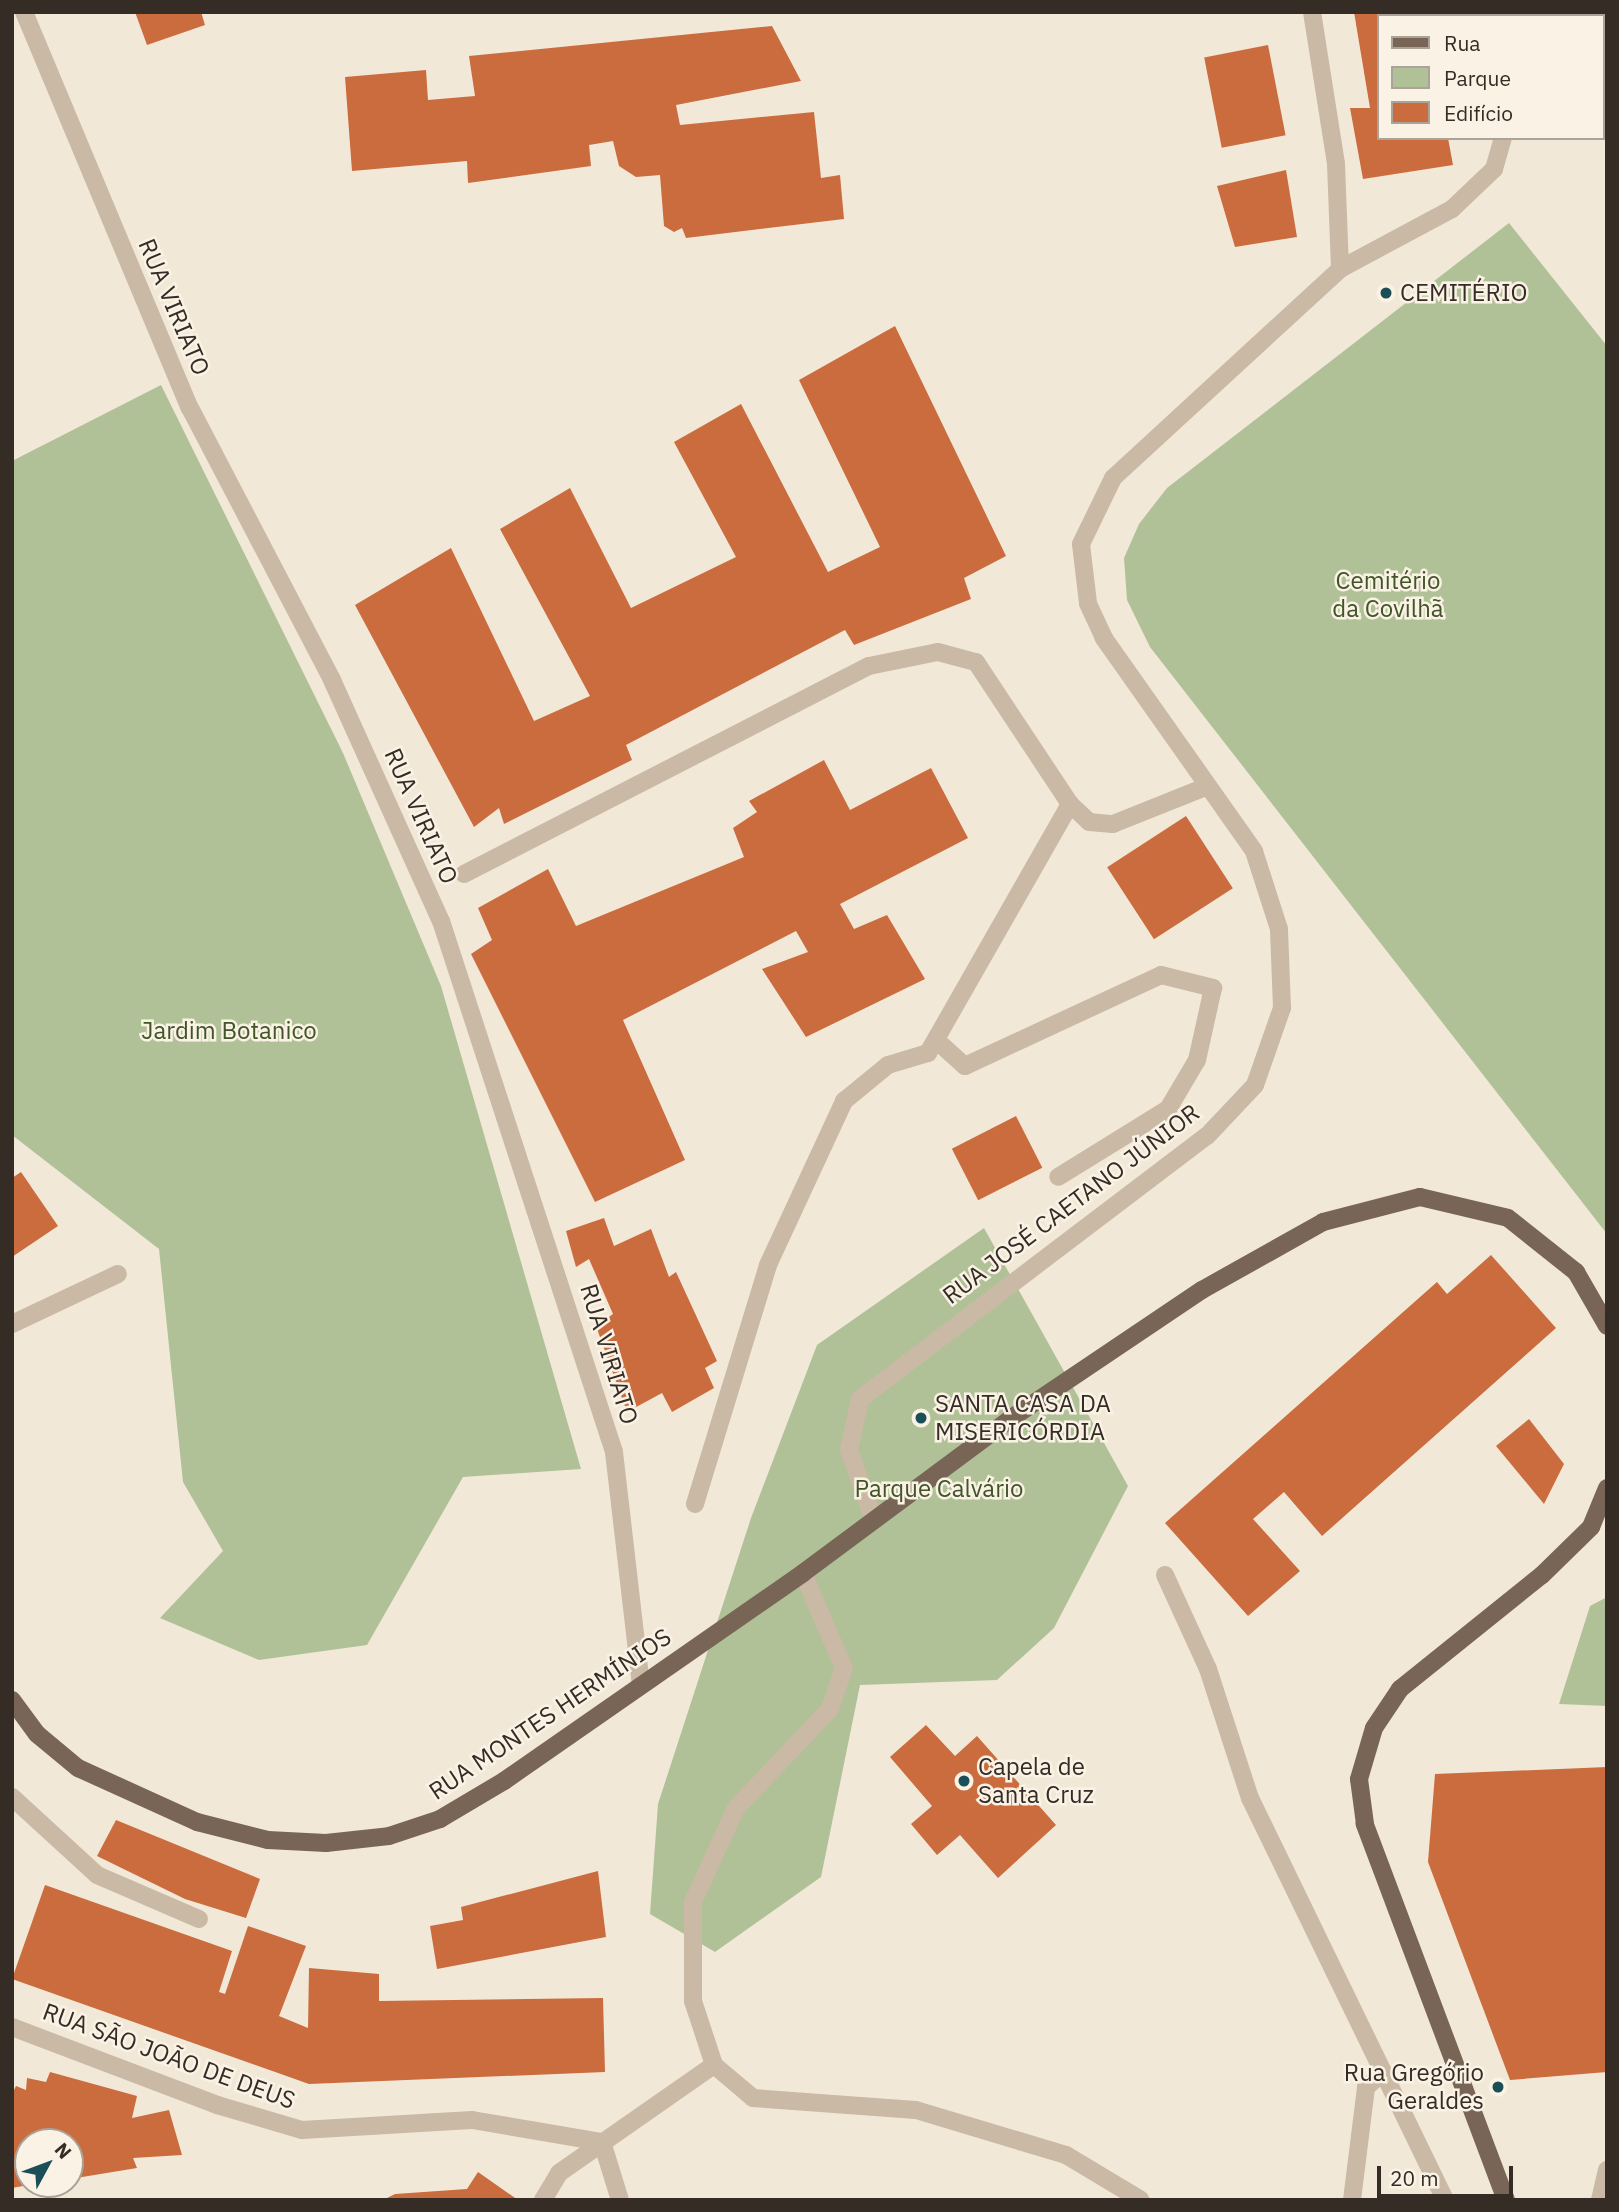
<!DOCTYPE html>
<html>
<head>
<meta charset="utf-8">
<style>
  body { margin:0 }
  #map { position:relative; width:1619px; height:2212px; overflow:hidden; background:#f2e8d8; font-family:"IBM Plex Sans",sans-serif }
  div>[style] { position:absolute }
  .green>* { inset:0; background:#b0c198 }
  .building>* { inset:0; background:#cb6c3e; transform-origin:0 0 }
  .minor>* { height:18px; margin:-9px; padding:0 9px; transform-origin:9px; border-radius:9px; background:#cab9a4 }
  .major>* { height:18px; margin:-9px; padding:0 9px; transform-origin:9px; border-radius:9px; background:#786556 }
  .dots>* { width:19px; height:19px; translate:-50% -50%; box-sizing:border-box; border:4px solid #faf2e5; border-radius:50% }
  span { translate:-50% -50%; white-space:nowrap; text-align:center; line-height:1.15; -webkit-text-stroke:5px #faf2e5; paint-order:stroke }
  .poi-label { font-size:24px; color:#352c26 }
  .left { translate:0 -50%; text-align:left }
  .right { translate:-100% -50%; text-align:right }
  .street-label { font-size:24px; color:#352c26 }
  .park-label { font-size:24px; color:#415529 }
  .frame { position:absolute; inset:0; border:14px solid #352c26; pointer-events:none }
  .legend { position:absolute; left:1377px; top:14px; width:228px; height:126px; box-sizing:border-box; background:#faf2e5; border:2px solid #aba399; margin:0; padding:9px 12px; list-style:none; font-size:21px; color:#352c26 }
  .legend li { display:flex; align-items:center; gap:14px; height:35px }
  .legend b { width:35px; border:2px solid #aba399 }
  .north { position:absolute; left:14px; top:2128px; width:70px; height:70px; box-sizing:border-box; background:#faf2e5; border:2px solid #aba399; border-radius:50%; rotate:49deg; font-size:19px; font-weight:700; line-height:28px; text-align:center; color:#352c26 }
  .north::after { content:''; display:block; margin:auto; width:24px; height:32px; background:#1a4f58; clip-path:polygon(50% 0,100% 100%,50% 72%,0 100%) }
  .scale { position:absolute; left:1377px; top:2166px; width:136px; height:32px; box-sizing:border-box; border:4px solid #352c26; border-top:0; padding-left:9px; font-size:21px; line-height:24px; white-space:nowrap; color:#352c26; -webkit-text-stroke:5px #faf2e5; paint-order:stroke }
</style>
</head>
<body>
<div id="map">
  <div class="green">
    <i style="clip-path:polygon(1509px 223px,1607px 346px,1607px 1234px,1150px 647px,1127px 600px,1124px 558px,1139px 524px,1167px 488px)"></i>
    <i style="clip-path:polygon(161px 385px,343px 753px,441px 986px,581px 1469px,463px 1477px,367px 1645px,259px 1660px,160px 1618px,223px 1551px,183px 1482px,159px 1249px,12px 1135px,12px 461px)"></i>
    <i style="clip-path:polygon(984px 1228px,1128px 1486px,1054px 1628px,997px 1680px,860px 1685px,821px 1877px,715px 1952px,650px 1914px,658px 1804px,751px 1518px,817px 1345px)"></i>
    <i style="clip-path:polygon(1607px 1597px,1607px 1706px,1559px 1704px,1590px 1606px)"></i>
  </div>
  <div class="building">
    <i style="clip-path:polygon(135px 12px,201px 12px,205px 25px,147px 45px)"></i>
    <i style="clip-path:polygon(1354px 12px,1440px 12px,1379px 16px,1379px 138px,1448px 138px,1453px 165px,1363px 179px,1350px 108px,1370px 108px)"></i>
    <i style="clip-path:polygon(772px 26px,801px 81px,676px 105px,680px 125px,814px 112px,821px 178px,840px 175px,844px 219px,686px 238px,682px 228px,674px 232px,664px 226px,660px 175px,636px 177px,619px 166px,613px 141px,589px 145px,591px 166px,468px 183px,467px 161px,352px 171px,345px 77px,426px 70px,428px 100px,475px 96px,469px 56px)"></i>
    <i style="left:1268px;top:45px;width:92px;height:65px;rotate:79deg"></i>
    <i style="clip-path:polygon(1286px 170px,1297px 237px,1235px 247px,1217px 186px)"></i>
    <i style="clip-path:polygon(895px 326px,1006px 556px,964px 578px,971px 599px,854px 645px,845px 630px,626px 745px,632px 760px,504px 824px,499px 808px,474px 827px,355px 605px,451px 548px,534px 721px,590px 696px,500px 529px,570px 488px,631px 608px,736px 557px,674px 442px,741px 404px,828px 572px,880px 547px,799px 380px)"></i>
    <i style="clip-path:polygon(824px 760px,850px 810px,931px 768px,968px 838px,840px 904px,854px 929px,887px 915px,925px 979px,806px 1037px,762px 969px,808px 952px,796px 931px,623px 1020px,685px 1160px,595px 1202px,471px 954px,492px 940px,478px 908px,548px 869px,576px 926px,744px 857px,733px 828px,757px 812px,749px 801px)"></i>
    <i style="left:1186px;top:816px;width:86px;height:94px;rotate:57deg"></i>
    <i style="left:1016px;top:1116px;width:58px;height:72px;rotate:63deg"></i>
    <i style="clip-path:polygon(21px 1172px,58px 1226px,12px 1257px,12px 1178px)"></i>
    <i style="clip-path:polygon(604px 1218px,614px 1246px,651px 1229px,669px 1277px,676px 1272px,717px 1361px,705px 1368px,714px 1388px,672px 1412px,662px 1393px,627px 1412px,596px 1326px,613px 1314px,589px 1259px,576px 1267px,566px 1231px)"></i>
    <i style="clip-path:polygon(1491px 1255px,1556px 1328px,1322px 1536px,1284px 1492px,1253px 1519px,1300px 1571px,1248px 1616px,1165px 1523px,1437px 1282px,1447px 1294px)"></i>
    <i style="clip-path:polygon(1529px 1419px,1564px 1464px,1544px 1504px,1496px 1446px)"></i>
    <i style="clip-path:polygon(926px 1725px,955px 1756px,977px 1736px,1056px 1825px,998px 1878px,960px 1835px,937px 1855px,911px 1824px,932px 1806px,890px 1757px)"></i>
    <i style="clip-path:polygon(1607px 1767px,1607px 2072px,1510px 2080px,1428px 1862px,1435px 1774px)"></i>
    <i style="clip-path:polygon(116px 1820px,260px 1879px,246px 1918px,185px 1899px,97px 1856px)"></i>
    <i style="clip-path:polygon(598px 1871px,606px 1937px,437px 1969px,430px 1926px,463px 1920px,461px 1907px)"></i>
    <i style="clip-path:polygon(45px 1885px,232px 1951px,219px 1992px,225px 1994px,248px 1926px,306px 1946px,279px 2016px,308px 2028px,309px 1968px,379px 1974px,379px 2001px,603px 1998px,605px 2072px,309px 2084px,12px 1979px)"></i>
    <i style="clip-path:polygon(50px 2072px,137px 2096px,132px 2118px,169px 2110px,182px 2155px,133px 2158px,137px 2168px,70px 2179px,70px 2142px,28px 2142px,28px 2185px,12px 2188px,12px 2094px,16px 2086px,26px 2090px,27px 2078px,46px 2082px)"></i>
    <i style="clip-path:polygon(478px 2172px,518px 2200px,383px 2200px,395px 2194px,467px 2189px)"></i>
  </div>
  <div class="minor">
    <i style="left:24px;top:12px;width:429px;rotate:67.3deg"></i>
    <i style="left:190px;top:408px;width:307px;rotate:62.4deg"></i>
    <i style="left:332px;top:680px;width:265px;rotate:65.7deg"></i>
    <i style="left:441px;top:921px;width:558px;rotate:71.95deg"></i>
    <i style="left:614px;top:1452px;width:235px;rotate:83.4deg"></i>
    <i style="left:1312px;top:12px;width:154px;rotate:81deg"></i>
    <i style="left:1336px;top:164px;width:105px;rotate:87.8deg"></i>
    <i style="left:1532px;top:16px;width:4px;rotate:-76deg"></i>
    <i style="left:464px;top:874px;width:455px;rotate:-27.2deg"></i>
    <i style="left:869px;top:666px;width:70px;rotate:-11.5deg"></i>
    <i style="left:938px;top:652px;width:39px;rotate:15deg"></i>
    <i style="left:976px;top:662px;width:170px;rotate:56.5deg"></i>
    <i style="left:1070px;top:804px;width:26px;rotate:43deg"></i>
    <i style="left:1089px;top:822px;width:24px;rotate:5deg"></i>
    <i style="left:1113px;top:824px;width:102px;rotate:-21.8deg"></i>
    <i style="left:936px;top:1040px;width:39px;rotate:42deg"></i>
    <i style="left:965px;top:1066px;width:216px;rotate:-24.9deg"></i>
    <i style="left:1161px;top:975px;width:54px;rotate:14deg"></i>
    <i style="left:1213px;top:988px;width:74px;rotate:102.5deg"></i>
    <i style="left:1197px;top:1060px;width:57px;rotate:120.6deg"></i>
    <i style="left:1168px;top:1109px;width:129px;rotate:148.3deg"></i>
    <i style="left:12px;top:1324px;width:117px;rotate:-25.3deg"></i>
    <i style="left:695px;top:1504px;width:250px;rotate:-73deg"></i>
    <i style="left:768px;top:1265px;width:181px;rotate:-65.1deg"></i>
    <i style="left:844px;top:1101px;width:57px;rotate:-39.3deg"></i>
    <i style="left:888px;top:1065px;width:42px;rotate:-16.7deg"></i>
    <i style="left:928px;top:1053px;width:287px;rotate:-60.3deg"></i>
    <i style="left:873px;top:1518px;width:72px;rotate:-109.4deg"></i>
    <i style="left:849px;top:1450px;width:52px;rotate:-77.8deg"></i>
    <i style="left:860px;top:1399px;width:435px;rotate:-37.2deg"></i>
    <i style="left:1207px;top:1136px;width:70px;rotate:-46.7deg"></i>
    <i style="left:1255px;top:1085px;width:82px;rotate:-70.7deg"></i>
    <i style="left:1282px;top:1008px;width:79px;rotate:-92.2deg"></i>
    <i style="left:1279px;top:929px;width:82px;rotate:-107.8deg"></i>
    <i style="left:1254px;top:851px;width:261px;rotate:-125.2deg"></i>
    <i style="left:1104px;top:638px;width:38px;rotate:-115deg"></i>
    <i style="left:1088px;top:603px;width:59px;rotate:-96.8deg"></i>
    <i style="left:1081px;top:544px;width:73px;rotate:-64.1deg"></i>
    <i style="left:1113px;top:478px;width:309px;rotate:-42.6deg"></i>
    <i style="left:1340px;top:269px;width:127px;rotate:-28.2deg"></i>
    <i style="left:1452px;top:209px;width:58px;rotate:-43.6deg"></i>
    <i style="left:1494px;top:169px;width:32px;rotate:-74deg"></i>
    <i style="left:803px;top:1573px;width:103px;rotate:66.7deg"></i>
    <i style="left:844px;top:1668px;width:43px;rotate:108.9deg"></i>
    <i style="left:830px;top:1709px;width:137px;rotate:133.5deg"></i>
    <i style="left:736px;top:1808px;width:103px;rotate:114.6deg"></i>
    <i style="left:693px;top:1902px;width:99px;rotate:90deg"></i>
    <i style="left:693px;top:2001px;width:67px;rotate:71.8deg"></i>
    <i style="left:714px;top:2065px;width:51px;rotate:40.2deg"></i>
    <i style="left:753px;top:2098px;width:163px;rotate:4.2deg"></i>
    <i style="left:916px;top:2110px;width:157px;rotate:16.7deg"></i>
    <i style="left:1066px;top:2155px;width:87px;rotate:31deg"></i>
    <i style="left:1165px;top:1575px;width:103px;rotate:65.4deg"></i>
    <i style="left:1208px;top:1669px;width:136px;rotate:72deg"></i>
    <i style="left:1250px;top:1798px;width:447px;rotate:64.1deg"></i>
    <i style="left:12px;top:1797px;width:115px;rotate:42.5deg"></i>
    <i style="left:97px;top:1875px;width:111px;rotate:23.3deg"></i>
    <i style="left:12px;top:2027px;width:219px;rotate:20.8deg"></i>
    <i style="left:217px;top:2105px;width:89px;rotate:16.4deg"></i>
    <i style="left:302px;top:2130px;width:170px;rotate:-3.4deg"></i>
    <i style="left:472px;top:2120px;width:132px;rotate:9.6deg"></i>
    <i style="left:602px;top:2142px;width:61px;rotate:72.8deg"></i>
    <i style="left:543px;top:2200px;width:31px;rotate:-59deg"></i>
    <i style="left:559px;top:2173px;width:189px;rotate:-34.9deg"></i>
    <i style="left:1352px;top:2200px;width:114px;rotate:-82.9deg"></i>
    <i style="left:1366px;top:2087px;width:23px;rotate:-40deg"></i>
    <i style="left:1600px;top:2200px;width:31px;rotate:-77deg"></i>
  </div>
  <div class="major">
    <i style="left:12px;top:1700px;width:42px;rotate:53.7deg"></i>
    <i style="left:37px;top:1734px;width:53px;rotate:39.7deg"></i>
    <i style="left:78px;top:1768px;width:131px;rotate:24.4deg"></i>
    <i style="left:197px;top:1822px;width:73px;rotate:14.2deg"></i>
    <i style="left:268px;top:1840px;width:58px;rotate:3deg"></i>
    <i style="left:326px;top:1843px;width:63px;rotate:-6.3deg"></i>
    <i style="left:389px;top:1836px;width:54px;rotate:-18.4deg"></i>
    <i style="left:440px;top:1819px;width:74px;rotate:-30.7deg"></i>
    <i style="left:504px;top:1781px;width:364px;rotate:-34.8deg"></i>
    <i style="left:803px;top:1573px;width:262px;rotate:-36.6deg"></i>
    <i style="left:1013px;top:1417px;width:228px;rotate:-33.9deg"></i>
    <i style="left:1202px;top:1290px;width:139px;rotate:-29.3deg"></i>
    <i style="left:1323px;top:1222px;width:100px;rotate:-14.5deg"></i>
    <i style="left:1420px;top:1197px;width:90px;rotate:13.4deg"></i>
    <i style="left:1508px;top:1218px;width:87px;rotate:38.5deg"></i>
    <i style="left:1576px;top:1272px;width:62px;rotate:60.1deg"></i>
    <i style="left:1506px;top:2200px;width:402px;rotate:-110.6deg"></i>
    <i style="left:1365px;top:1824px;width:45px;rotate:-97.6deg"></i>
    <i style="left:1359px;top:1779px;width:53px;rotate:-73.6deg"></i>
    <i style="left:1374px;top:1728px;width:47px;rotate:-56.3deg"></i>
    <i style="left:1400px;top:1689px;width:182px;rotate:-38.8deg"></i>
    <i style="left:1542px;top:1575px;width:69px;rotate:-44.4deg"></i>
    <i style="left:1591px;top:1527px;width:42px;rotate:-67.7deg"></i>
  </div>
  <div class="dots">
    <i style="left:1386px;top:293px;background:#1a4f58"></i>
    <i style="left:921px;top:1418px;background:#1a4f58"></i>
    <i style="left:964px;top:1781px;background:#1a4f58"></i>
    <i style="left:1498px;top:2087px;background:#1a4f58"></i>
  </div>
  <div class="poi-label">
    <span class="left" style="left:1400px;top:293px">CEMITÉRIO</span>
    <span class="left" style="left:935px;top:1418px">SANTA CASA DA<br>MISERICÓRDIA</span>
    <span class="left" style="left:978px;top:1781px">Capela de<br>Santa Cruz</span>
    <span class="right" style="left:1484px;top:2087px">Rua Gregório<br>Geraldes</span>
  </div>
  <div class="street-label">
    <span style="left:174px;top:307px;rotate:67deg">RUA VIRIATO</span>
    <span style="left:421px;top:816px;rotate:66deg">RUA VIRIATO</span>
    <span style="left:1071px;top:1204px;rotate:-37deg">RUA JOSÉ CAETANO JÚNIOR</span>
    <span style="left:609px;top:1354px;rotate:73deg">RUA VIRIATO</span>
    <span style="left:550px;top:1714px;rotate:-34deg">RUA MONTES HERMÍNIOS</span>
    <span style="left:169px;top:2056px;rotate:20deg">RUA SÃO JOÃO DE DEUS</span>
  </div>
  <div class="park-label">
    <span style="left:1388px;top:595px">Cemitério<br>da Covilhã</span>
    <span style="left:229px;top:1031px">Jardim Botanico</span>
    <span style="left:939px;top:1489px">Parque Calvário</span>
  </div>
  <div class="frame"></div>
  <ul class="legend">
  <li><b style="height:9px;background:#786556"></b>Rua</li>
  <li><b style="height:19px;background:#b0c198"></b>Parque</li>
  <li><b style="height:19px;background:#cb6c3e"></b>Edifício</li>
  </ul>
  <div class="north">N</div>
  <div class="scale">20 m</div>
</div>
</body>
</html>
